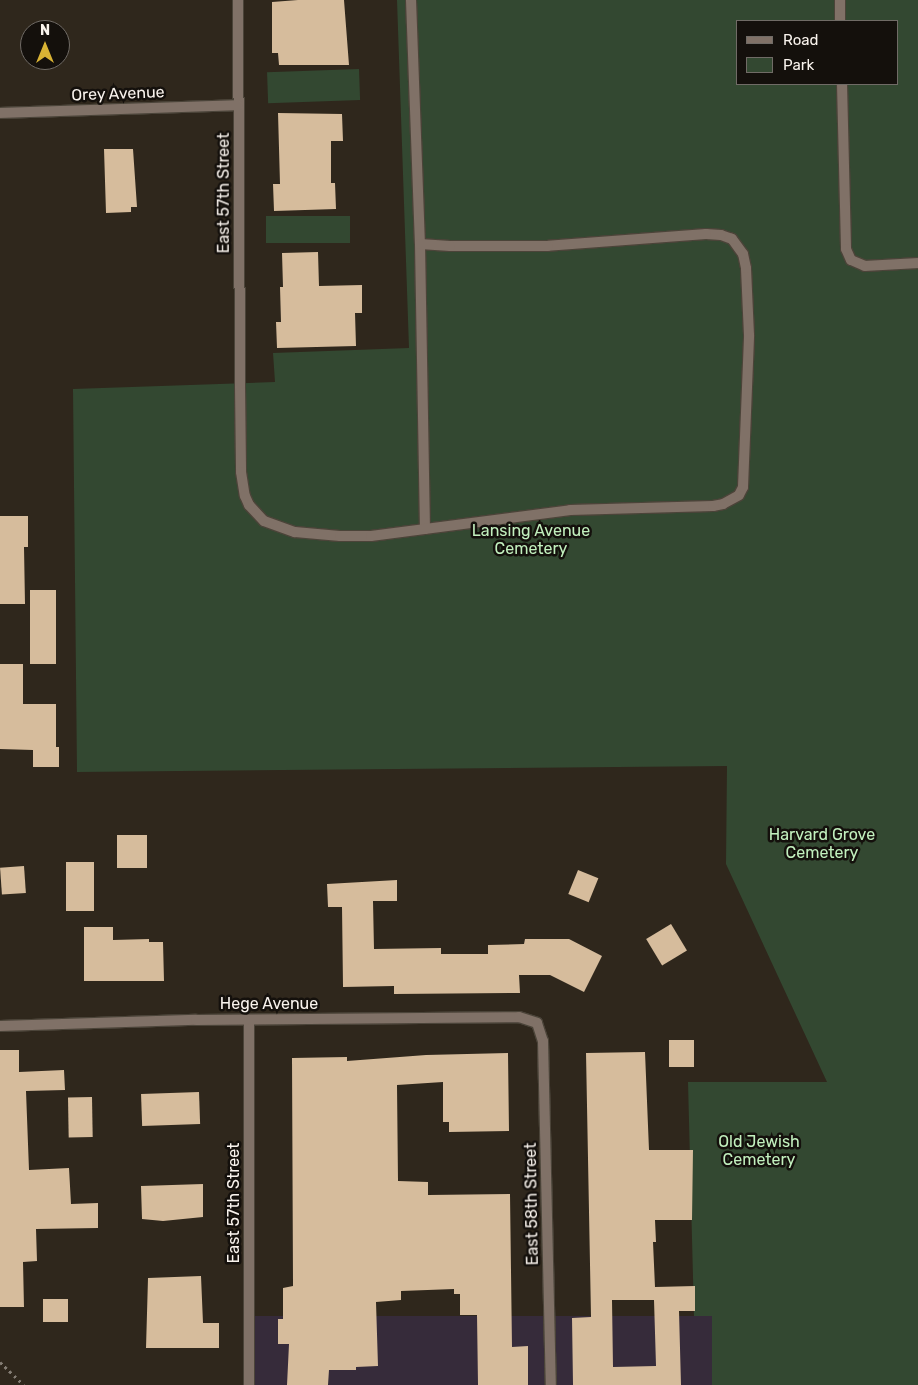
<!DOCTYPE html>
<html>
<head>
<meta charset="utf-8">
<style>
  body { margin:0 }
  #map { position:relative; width:918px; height:1385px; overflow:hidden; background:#2f271c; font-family:Rubik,sans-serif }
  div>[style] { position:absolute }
  .commercial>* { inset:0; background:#362b3a; transform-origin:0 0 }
  .green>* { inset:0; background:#334831; transform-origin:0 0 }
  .building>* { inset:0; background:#d6bc9c; transform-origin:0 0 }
  .path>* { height:3px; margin-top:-1.5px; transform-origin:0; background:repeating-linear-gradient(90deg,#847d74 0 2.5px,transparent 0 6.5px) }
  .roads { filter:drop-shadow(1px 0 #4b4439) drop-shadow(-1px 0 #4b4439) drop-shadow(0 1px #4b4439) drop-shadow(0 -1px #4b4439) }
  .service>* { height:10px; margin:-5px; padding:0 5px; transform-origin:5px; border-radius:5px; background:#807167 }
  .minor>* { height:10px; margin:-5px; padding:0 5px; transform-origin:5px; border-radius:5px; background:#807167 }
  span { translate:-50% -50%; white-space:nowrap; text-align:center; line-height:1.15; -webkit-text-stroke:5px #14100c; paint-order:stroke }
  .street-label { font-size:16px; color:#f9f3ed }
  .park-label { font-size:16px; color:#c2f0be }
  .legend { position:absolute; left:736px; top:20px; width:162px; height:65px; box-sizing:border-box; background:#14100c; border:1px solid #706b66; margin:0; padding:6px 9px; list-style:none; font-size:15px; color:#f9f3ed }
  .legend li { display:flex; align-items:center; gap:10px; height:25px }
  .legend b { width:25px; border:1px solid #706b66 }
  .north { position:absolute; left:20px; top:20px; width:50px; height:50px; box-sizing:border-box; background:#14100c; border:1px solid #706b66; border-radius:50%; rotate:0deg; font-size:14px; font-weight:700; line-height:20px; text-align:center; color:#f9f3ed }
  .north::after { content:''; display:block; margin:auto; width:18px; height:22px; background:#d9b334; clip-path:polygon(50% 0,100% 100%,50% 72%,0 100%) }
</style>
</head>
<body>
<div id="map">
  <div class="commercial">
    <i style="left:712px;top:1316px;width:69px;height:463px;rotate:90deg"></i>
  </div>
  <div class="green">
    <i style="clip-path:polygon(evenodd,397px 0,918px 0,918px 1385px,712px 1385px,712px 1316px,694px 1316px,688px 1082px,827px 1082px,726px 864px,727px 766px,77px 772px,73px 389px,275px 382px,273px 353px,409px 348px,397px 0,737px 21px,897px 21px,897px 84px,737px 84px,737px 21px)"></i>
    <i style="left:359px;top:69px;width:31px;height:92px;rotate:88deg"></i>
    <i style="left:350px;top:216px;width:27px;height:84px;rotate:90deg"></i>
  </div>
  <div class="building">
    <i style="clip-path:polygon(298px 0,344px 0,349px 65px,279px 65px,278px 53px,272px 53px,272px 2px)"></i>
    <i style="clip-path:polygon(278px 113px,342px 114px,343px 141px,331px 141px,331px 183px,335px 183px,336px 209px,274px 211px,273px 184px,280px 184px)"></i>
    <i style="clip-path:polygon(104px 149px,133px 149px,137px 207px,131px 207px,131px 212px,106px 213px)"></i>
    <i style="clip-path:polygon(318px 252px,319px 286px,362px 285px,362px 313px,355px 313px,356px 346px,277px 348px,276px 322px,281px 322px,280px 287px,283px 287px,282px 253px)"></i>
    <i style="clip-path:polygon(0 516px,28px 516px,28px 547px,24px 547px,25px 604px,0 604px)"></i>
    <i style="left:30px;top:590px;width:26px;height:74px"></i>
    <i style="clip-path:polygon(0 664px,23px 664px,23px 704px,56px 704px,56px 747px,59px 747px,59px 767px,33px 767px,33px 750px,0 749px)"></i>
    <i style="left:117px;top:835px;width:30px;height:33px"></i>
    <i style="left:66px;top:862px;width:28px;height:49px"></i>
    <i style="left:24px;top:866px;width:27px;height:24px;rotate:86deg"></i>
    <i style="left:578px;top:870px;width:22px;height:26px;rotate:22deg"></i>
    <i style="clip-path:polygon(397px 880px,397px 901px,373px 901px,374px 949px,441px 948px,441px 954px,488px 954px,488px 945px,524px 944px,525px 939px,569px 939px,602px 956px,584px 992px,550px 975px,519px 975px,520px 993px,394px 994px,394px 986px,343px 987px,342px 907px,328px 907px,327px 884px)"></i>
    <i style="left:671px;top:924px;width:31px;height:29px;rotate:59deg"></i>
    <i style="clip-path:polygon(84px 927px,113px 927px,113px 940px,149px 939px,149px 942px,163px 942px,164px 981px,84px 981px)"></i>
    <i style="left:669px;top:1040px;width:25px;height:27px"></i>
    <i style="clip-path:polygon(0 1050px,19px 1050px,19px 1072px,64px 1070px,65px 1090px,26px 1091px,29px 1170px,69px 1168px,71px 1204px,98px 1203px,98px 1228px,36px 1229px,37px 1261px,23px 1262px,24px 1307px,0 1307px)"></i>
    <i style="clip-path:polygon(evenodd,645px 1052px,649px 1150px,693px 1150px,692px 1220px,655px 1220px,656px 1242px,653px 1242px,655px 1287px,695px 1286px,695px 1311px,679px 1311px,681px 1385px,573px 1385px,572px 1318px,591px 1317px,586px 1053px,645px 1052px,612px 1300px,654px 1300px,656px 1366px,613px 1367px,612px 1300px)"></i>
    <i style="clip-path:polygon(508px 1053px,509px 1131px,449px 1132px,449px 1122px,443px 1122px,443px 1082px,397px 1085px,398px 1181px,428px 1182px,428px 1195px,510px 1194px,512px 1347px,528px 1346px,528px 1385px,478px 1385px,477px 1315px,460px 1315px,460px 1294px,454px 1294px,454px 1289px,401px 1291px,401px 1300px,376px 1302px,378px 1366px,356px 1367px,356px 1370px,329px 1370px,328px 1385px,287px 1385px,289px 1344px,278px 1344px,278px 1319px,283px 1319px,283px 1288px,293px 1286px,292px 1058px,347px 1057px,347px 1061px,426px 1055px)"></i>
    <i style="left:199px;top:1092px;width:32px;height:58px;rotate:88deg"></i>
    <i style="left:92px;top:1097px;width:40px;height:24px;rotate:89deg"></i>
    <i style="clip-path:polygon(203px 1184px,203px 1217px,163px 1221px,142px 1219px,141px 1186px)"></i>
    <i style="clip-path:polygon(201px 1276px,203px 1323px,219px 1323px,219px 1348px,146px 1348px,148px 1278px)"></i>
    <i style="left:43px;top:1299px;width:25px;height:23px"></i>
  </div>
  <div class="path">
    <i style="left:0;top:1362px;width:33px;rotate:44deg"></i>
  </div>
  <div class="roads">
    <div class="service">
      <i style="left:411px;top:0;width:244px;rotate:87.9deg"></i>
      <i style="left:420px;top:244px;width:285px;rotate:89deg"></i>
      <i style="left:840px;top:0;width:21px;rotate:90deg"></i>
      <i style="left:842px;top:84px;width:165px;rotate:88.6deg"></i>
      <i style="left:846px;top:249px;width:12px;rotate:66deg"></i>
      <i style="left:851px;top:260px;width:15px;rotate:23deg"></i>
      <i style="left:865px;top:266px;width:53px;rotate:-3.2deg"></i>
      <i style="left:240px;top:386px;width:86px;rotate:89.3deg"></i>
      <i style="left:241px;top:472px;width:24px;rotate:81deg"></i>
      <i style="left:245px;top:496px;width:10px;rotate:66deg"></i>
      <i style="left:249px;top:505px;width:22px;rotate:47deg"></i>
      <i style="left:264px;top:521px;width:33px;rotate:20deg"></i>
      <i style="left:295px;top:532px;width:45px;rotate:5.1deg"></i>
      <i style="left:340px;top:536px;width:31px"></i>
      <i style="left:371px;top:536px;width:201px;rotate:-7.4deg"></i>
      <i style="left:570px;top:510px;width:143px;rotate:-1.6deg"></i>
      <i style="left:713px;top:506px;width:10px;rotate:-11deg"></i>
      <i style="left:723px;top:504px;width:18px;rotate:-29deg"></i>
      <i style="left:739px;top:495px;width:9px;rotate:-63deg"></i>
      <i style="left:743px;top:487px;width:152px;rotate:-87.7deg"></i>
      <i style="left:749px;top:335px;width:67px;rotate:-92.6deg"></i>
      <i style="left:746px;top:268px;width:14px;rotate:-102deg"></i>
      <i style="left:743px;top:254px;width:19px;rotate:-126deg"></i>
      <i style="left:732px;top:239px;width:12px;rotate:-160deg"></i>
      <i style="left:721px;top:235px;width:15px;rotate:-176deg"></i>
      <i style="left:706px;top:234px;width:158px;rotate:175.7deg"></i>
      <i style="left:548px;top:246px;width:98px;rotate:180deg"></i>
      <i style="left:450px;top:246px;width:30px;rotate:-176deg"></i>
    </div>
    <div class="minor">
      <i style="left:238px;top:0;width:386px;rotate:89.7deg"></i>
      <i style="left:0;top:113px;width:238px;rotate:-1.9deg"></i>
      <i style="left:249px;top:1020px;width:365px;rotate:90deg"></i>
      <i style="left:0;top:1026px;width:196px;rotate:-1.8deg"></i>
      <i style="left:196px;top:1020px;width:323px;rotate:-0.5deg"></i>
      <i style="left:519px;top:1017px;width:19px;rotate:18deg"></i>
      <i style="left:537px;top:1023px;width:19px;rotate:72deg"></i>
      <i style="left:543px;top:1041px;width:344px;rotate:88.7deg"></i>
    </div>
  </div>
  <div class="street-label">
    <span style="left:118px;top:94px;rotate:-2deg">Orey Avenue</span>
    <span style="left:224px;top:193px;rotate:-90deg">East 57th Street</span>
    <span style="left:269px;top:1004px">Hege Avenue</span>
    <span style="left:234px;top:1203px;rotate:-90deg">East 57th Street</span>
    <span style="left:532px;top:1204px;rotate:-91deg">East 58th Street</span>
  </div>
  <div class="park-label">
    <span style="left:531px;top:540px">Lansing Avenue<br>Cemetery</span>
    <span style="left:822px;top:844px">Harvard Grove<br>Cemetery</span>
    <span style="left:759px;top:1151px">Old Jewish<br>Cemetery</span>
  </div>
  <ul class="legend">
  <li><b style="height:6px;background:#807167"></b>Road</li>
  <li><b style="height:14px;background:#334831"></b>Park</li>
  </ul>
  <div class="north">N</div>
</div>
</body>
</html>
